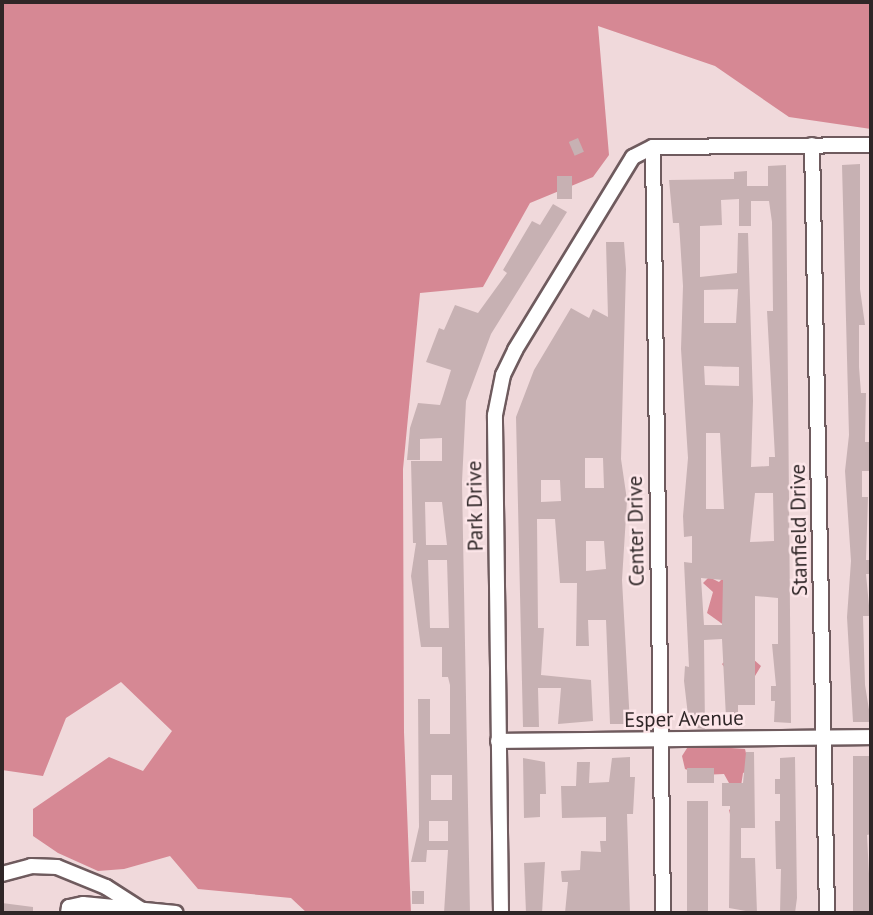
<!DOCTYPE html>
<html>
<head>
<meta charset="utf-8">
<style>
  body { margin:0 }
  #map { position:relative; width:873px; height:915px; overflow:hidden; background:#f0d9db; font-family:"PT Sans",sans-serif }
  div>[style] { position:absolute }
  .forest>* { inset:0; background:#d68894 }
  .building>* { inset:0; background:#c7b1b3; transform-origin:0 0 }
  .roads { filter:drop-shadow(2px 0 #6f5b5e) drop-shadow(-2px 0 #6f5b5e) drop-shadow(0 2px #6f5b5e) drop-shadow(0 -2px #6f5b5e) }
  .minor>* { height:14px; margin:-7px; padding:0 7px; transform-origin:7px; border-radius:7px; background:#fff }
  span { translate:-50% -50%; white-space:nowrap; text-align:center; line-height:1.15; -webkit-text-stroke:5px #fde6e9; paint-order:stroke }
  .street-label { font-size:21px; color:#2f2627 }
  .frame { position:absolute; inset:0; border:4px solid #2f2627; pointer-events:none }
</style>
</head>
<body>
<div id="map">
  <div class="forest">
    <i style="clip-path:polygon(2px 2px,871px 2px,871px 129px,789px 117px,715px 66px,598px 26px,609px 155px,593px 177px,530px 203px,483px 287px,420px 293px,403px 469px,404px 732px,411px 913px,307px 913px,291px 898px,198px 889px,170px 856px,124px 869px,98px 871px,58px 853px,33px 836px,33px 809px,109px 757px,143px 771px,172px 731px,121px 682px,66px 718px,43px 776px,2px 770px)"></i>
    <i style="clip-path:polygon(727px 574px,753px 659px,761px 666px,755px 676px,728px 672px,722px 664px,734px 652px,728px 628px,707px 613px,713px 592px,703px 583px,709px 577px,719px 582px)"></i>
    <i style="clip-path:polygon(689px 745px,745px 749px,750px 770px,743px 773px,741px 786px,750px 815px,742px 809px,736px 824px,731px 818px,729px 810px,736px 804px,729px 799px,734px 792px,724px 774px,701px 775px,685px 769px,682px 756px)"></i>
  </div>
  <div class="building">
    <i style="left:578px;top:138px;width:15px;height:10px;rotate:67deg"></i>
    <i style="clip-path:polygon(860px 164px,860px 289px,865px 325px,859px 325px,859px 367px,861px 393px,866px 393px,865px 442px,870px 442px,871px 461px,871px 471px,862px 471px,862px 497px,868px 497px,866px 560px,871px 560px,871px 574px,866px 574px,870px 616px,863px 616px,865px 685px,871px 722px,853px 722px,847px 617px,851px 561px,845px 471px,849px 435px,842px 165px)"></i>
    <i style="clip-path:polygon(evenodd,786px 165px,791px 723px,774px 722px,775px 701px,771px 701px,771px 686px,776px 686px,772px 644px,778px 644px,778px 598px,755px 596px,755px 705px,738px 705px,738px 718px,726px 718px,722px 639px,704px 640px,705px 729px,695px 728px,695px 724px,689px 724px,684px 681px,685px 666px,689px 667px,684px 562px,692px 563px,692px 536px,684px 537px,683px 516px,688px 458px,681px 349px,683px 286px,679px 223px,673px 223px,669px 180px,734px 179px,734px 172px,747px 171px,747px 186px,768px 186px,768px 166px,786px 165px,739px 199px,739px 226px,751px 226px,751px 201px,769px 201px,772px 222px,773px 311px,767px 311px,775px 457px,769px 457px,769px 466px,751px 467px,753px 401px,748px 233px,738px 233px,737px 273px,700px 277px,700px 226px,722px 225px,721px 200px,739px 199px,786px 165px,738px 289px,736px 323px,704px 323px,704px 290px,738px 289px,786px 165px,704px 366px,739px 367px,739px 386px,705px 385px,704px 366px,786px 165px,706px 433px,720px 433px,724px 509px,706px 509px,706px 433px,786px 165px,755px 493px,773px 493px,774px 541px,750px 542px,755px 493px,786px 165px,701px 578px,723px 580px,722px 625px,704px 625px,701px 578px)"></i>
    <i style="left:557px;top:176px;width:15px;height:23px"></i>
    <i style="clip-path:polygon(evenodd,553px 204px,567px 212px,491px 334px,466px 401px,462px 482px,470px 913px,444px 913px,448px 850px,427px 850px,426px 862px,411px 862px,419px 827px,418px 699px,430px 699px,430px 734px,450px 734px,450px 685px,448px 677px,442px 677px,442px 647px,421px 647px,411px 576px,416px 543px,413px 543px,411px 461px,442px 461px,442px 438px,420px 439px,420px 460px,407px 460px,410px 428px,418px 403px,440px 405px,443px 396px,451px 370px,426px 362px,439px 328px,444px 330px,455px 305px,478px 313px,507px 273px,503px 270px,532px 221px,540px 225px,553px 204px,425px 502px,442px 502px,447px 545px,426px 545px,425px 502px,553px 204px,428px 560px,447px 560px,449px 628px,430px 628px,428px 560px,553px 204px,431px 775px,452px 775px,452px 800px,431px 800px,431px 775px,553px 204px,429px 821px,448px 821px,448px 841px,429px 841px,429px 821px)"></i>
    <i style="clip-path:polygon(evenodd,606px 242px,624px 242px,626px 269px,621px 459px,627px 500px,622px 580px,630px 724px,610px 724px,606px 620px,588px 620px,589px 646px,576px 646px,577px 583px,560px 583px,555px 519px,537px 519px,538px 628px,544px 628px,541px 675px,591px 680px,593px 721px,558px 724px,561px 688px,538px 688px,539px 727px,523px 727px,516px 417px,534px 370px,571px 308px,589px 318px,593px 309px,608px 317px,606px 242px,585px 458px,603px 458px,604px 488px,585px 488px,585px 458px,606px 242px,541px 480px,560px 480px,561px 501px,541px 502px,541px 480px,606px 242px,586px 541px,604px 541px,606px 569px,586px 571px,586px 541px)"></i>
    <i style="clip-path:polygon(746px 752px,754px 752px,755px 828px,741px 828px,741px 858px,755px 858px,757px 913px,729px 908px,730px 806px,722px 806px,722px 783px,743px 783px)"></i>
    <i style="clip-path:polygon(853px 756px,869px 756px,871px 777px,871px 834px,867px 835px,871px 913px,853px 913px)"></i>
    <i style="clip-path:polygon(630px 757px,630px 777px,635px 777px,633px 814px,627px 814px,630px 913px,565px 913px,568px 882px,562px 882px,561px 871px,580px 870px,581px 851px,601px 852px,600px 841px,606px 841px,606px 817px,562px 818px,561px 786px,576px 786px,577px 762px,590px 762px,589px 783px,609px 782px,612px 758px)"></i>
    <i style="clip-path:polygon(795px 757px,797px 898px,795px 913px,780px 913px,781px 869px,776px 869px,775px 821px,780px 821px,780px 794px,775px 794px,775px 779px,780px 779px,780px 758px)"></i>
    <i style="clip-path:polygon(523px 758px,545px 762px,546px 794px,540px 794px,540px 817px,524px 818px)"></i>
    <i style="left:714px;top:768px;width:15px;height:27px;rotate:90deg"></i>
    <i style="left:687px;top:801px;width:21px;height:112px"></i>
    <i style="clip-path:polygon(545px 862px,542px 913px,526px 913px,524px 863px)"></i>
    <i style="left:412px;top:891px;width:12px;height:13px"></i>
    <i style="clip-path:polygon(2px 903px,33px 907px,33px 913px,2px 913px)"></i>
  </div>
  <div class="roads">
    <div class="minor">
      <i style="left:812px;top:145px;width:768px;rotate:88.88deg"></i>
      <i style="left:653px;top:147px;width:766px;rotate:89.25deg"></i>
      <i style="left:498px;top:741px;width:373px;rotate:-0.6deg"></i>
      <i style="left:2px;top:874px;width:30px;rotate:-15deg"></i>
      <i style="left:31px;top:866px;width:26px;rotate:2deg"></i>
      <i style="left:57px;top:867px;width:53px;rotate:22.2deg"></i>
      <i style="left:106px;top:887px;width:43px;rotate:32.6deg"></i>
      <i style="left:68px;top:913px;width:6px;rotate:-81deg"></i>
      <i style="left:69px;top:907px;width:14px;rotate:-12deg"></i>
      <i style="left:83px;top:904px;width:93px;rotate:5.5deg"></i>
      <i style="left:501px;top:913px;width:498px;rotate:-90.7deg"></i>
      <i style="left:495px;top:415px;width:41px;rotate:-78.7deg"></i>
      <i style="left:503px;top:375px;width:28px;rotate:-64deg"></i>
      <i style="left:515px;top:350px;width:226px;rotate:-58.6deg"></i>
      <i style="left:633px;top:157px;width:22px;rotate:-27deg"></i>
      <i style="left:653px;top:147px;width:218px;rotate:-0.5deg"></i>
    </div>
  </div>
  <div class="street-label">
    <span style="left:475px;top:506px;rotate:-91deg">Park Drive</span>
    <span style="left:799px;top:530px;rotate:-91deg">Stanfield Drive</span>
    <span style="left:636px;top:531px;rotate:-91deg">Center Drive</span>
    <span style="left:684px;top:719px;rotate:-1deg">Esper Avenue</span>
  </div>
  <div class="frame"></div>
</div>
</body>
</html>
